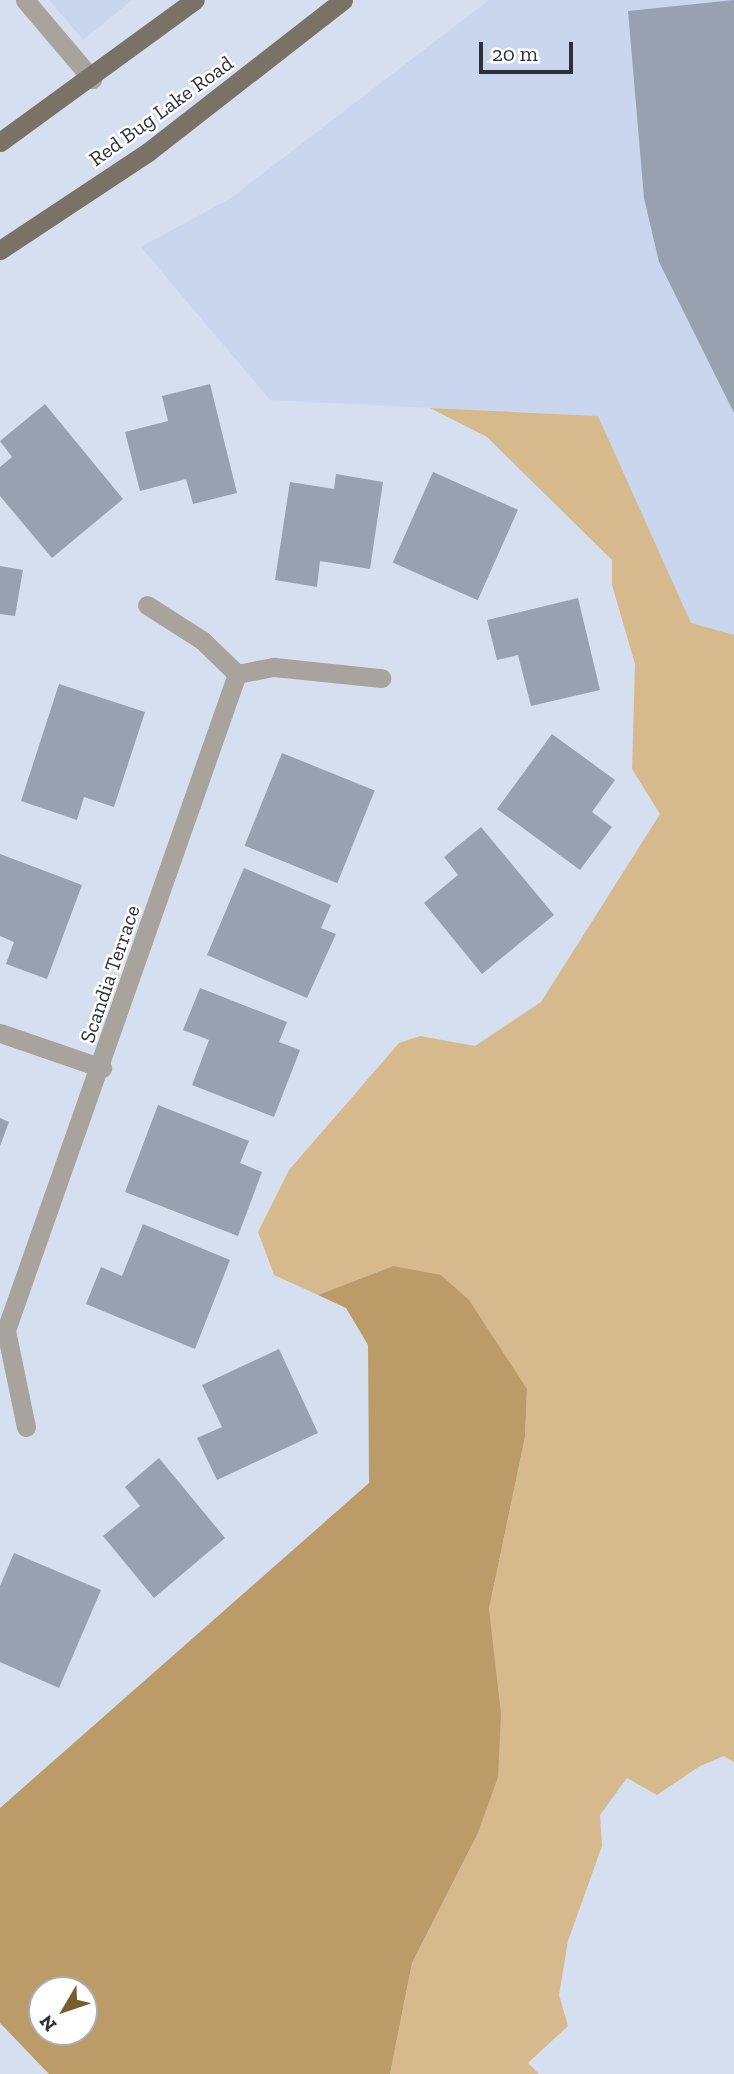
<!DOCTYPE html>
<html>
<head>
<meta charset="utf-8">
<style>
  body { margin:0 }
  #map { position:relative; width:734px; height:2074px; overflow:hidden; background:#d5dfef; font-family:"Zilla Slab",serif }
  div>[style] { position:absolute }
  .built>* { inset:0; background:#c9d6ed }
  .green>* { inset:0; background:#d6ba8e }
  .forest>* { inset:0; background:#bb9c69 }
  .building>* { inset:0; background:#97a1b0; transform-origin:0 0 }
  .minor>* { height:19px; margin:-9.5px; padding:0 9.5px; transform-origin:9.5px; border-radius:9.5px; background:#a8a49d }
  .primary>* { height:19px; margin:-9.5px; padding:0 9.5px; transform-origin:9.5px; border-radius:9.5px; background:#7a7266 }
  span { translate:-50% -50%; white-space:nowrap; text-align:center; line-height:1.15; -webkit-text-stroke:5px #fff; paint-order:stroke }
  .street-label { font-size:21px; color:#2d3137 }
  .north { position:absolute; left:28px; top:1976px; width:70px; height:70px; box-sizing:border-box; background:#fff; border:2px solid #abadaf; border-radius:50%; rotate:231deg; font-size:19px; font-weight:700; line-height:28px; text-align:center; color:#2d3137 }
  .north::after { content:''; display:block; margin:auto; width:24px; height:32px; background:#785d2f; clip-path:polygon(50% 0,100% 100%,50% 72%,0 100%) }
  .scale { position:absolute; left:479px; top:42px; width:94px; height:32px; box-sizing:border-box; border:4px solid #2d3137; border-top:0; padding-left:9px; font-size:21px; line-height:24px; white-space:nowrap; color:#2d3137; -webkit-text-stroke:5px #fff; paint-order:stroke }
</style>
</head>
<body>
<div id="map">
  <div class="built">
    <i style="clip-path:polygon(49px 0,132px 0,83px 40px)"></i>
    <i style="clip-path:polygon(489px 0,734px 0,734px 635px,691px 624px,598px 416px,270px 400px,141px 247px,231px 198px)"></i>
  </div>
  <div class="green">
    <i style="clip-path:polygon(430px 408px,598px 416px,691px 623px,734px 635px,734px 1762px,724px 1756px,700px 1766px,657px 1795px,627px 1778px,600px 1815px,602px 1846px,568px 1941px,559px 1995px,568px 2026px,528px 2063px,539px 2074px,390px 2074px,412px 1963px,477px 1835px,489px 1609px,525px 1437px,527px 1389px,393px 1266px,318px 1295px,274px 1275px,258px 1232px,289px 1170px,399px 1043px,420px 1036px,475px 1046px,541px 1002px,660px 814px,632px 769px,635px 664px,612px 585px,612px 560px,487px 437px)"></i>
  </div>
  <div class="forest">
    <i style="clip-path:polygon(evenodd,393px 1266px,441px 1275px,469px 1300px,527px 1389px,525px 1437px,489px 1609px,501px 1714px,498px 1777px,477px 1835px,412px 1963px,390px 2074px,49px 2074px,0 2023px,0 1808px,369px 1483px,368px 1345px,346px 1308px,318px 1295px,393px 1266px,42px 1990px,84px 1990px,84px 2032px,42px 2032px,42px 1990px)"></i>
  </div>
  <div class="building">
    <i style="clip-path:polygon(734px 0,734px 413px,659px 262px,644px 198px,628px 11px)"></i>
    <i style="clip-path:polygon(210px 384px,237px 493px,193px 504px,186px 479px,140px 491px,125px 432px,168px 421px,162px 396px)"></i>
    <i style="clip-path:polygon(45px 404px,123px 499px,52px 558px,0 496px,0 467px,12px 457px,0 441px)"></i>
    <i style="left:433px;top:472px;width:93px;height:99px;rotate:24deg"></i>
    <i style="clip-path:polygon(336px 474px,383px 482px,370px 569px,320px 561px,317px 587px,275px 580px,290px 482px,334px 489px)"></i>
    <i style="clip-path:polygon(0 566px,23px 570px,15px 616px,0 614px)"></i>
    <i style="clip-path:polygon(578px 598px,600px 690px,531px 706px,518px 655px,497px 660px,487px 620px)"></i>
    <i style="clip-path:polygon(59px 684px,145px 712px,114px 807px,84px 797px,77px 820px,21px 801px)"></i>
    <i style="clip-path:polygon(552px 734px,615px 780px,592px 812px,612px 827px,580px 870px,497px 809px)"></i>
    <i style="left:282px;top:753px;width:100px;height:100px;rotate:22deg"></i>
    <i style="clip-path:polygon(481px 827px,554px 915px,482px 974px,424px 903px,458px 875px,444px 857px)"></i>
    <i style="clip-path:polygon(0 854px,82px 885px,47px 979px,6px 964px,14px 942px,0 936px)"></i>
    <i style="clip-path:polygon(244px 868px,331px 905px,321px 928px,336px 934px,307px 998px,207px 955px)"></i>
    <i style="clip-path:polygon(200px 988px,287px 1022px,279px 1042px,300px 1050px,274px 1117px,192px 1085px,209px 1040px,183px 1030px)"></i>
    <i style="clip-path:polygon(158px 1105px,249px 1141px,240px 1163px,262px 1172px,238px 1236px,125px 1192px)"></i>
    <i style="clip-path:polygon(0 1118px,9px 1122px,0 1146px)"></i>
    <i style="clip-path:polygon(143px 1224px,230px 1260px,195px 1349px,86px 1304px,101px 1267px,122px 1276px)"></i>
    <i style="clip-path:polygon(279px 1349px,318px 1433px,217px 1480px,197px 1438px,222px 1427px,202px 1385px)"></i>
    <i style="clip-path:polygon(159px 1458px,225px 1538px,154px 1598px,103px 1536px,140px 1506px,125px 1487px)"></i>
    <i style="clip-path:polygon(14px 1553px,101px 1590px,59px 1688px,0 1662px,0 1586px)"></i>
  </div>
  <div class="minor">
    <i style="left:25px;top:0;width:104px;rotate:49.7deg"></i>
    <i style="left:147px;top:605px;width:65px;rotate:32.5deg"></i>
    <i style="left:202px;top:640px;width:49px;rotate:44.2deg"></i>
    <i style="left:0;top:1033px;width:108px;rotate:18.9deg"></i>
    <i style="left:26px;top:1427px;width:99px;rotate:-101.7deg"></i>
    <i style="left:6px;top:1330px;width:695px;rotate:-70.6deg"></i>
    <i style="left:237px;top:674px;width:38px;rotate:-11deg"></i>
    <i style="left:274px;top:667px;width:108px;rotate:5.9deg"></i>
  </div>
  <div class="primary">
    <i style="left:0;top:142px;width:241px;rotate:-36.1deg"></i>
    <i style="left:0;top:250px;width:178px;rotate:-33.5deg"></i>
    <i style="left:148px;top:152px;width:247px;rotate:-37.9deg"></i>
  </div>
  <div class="street-label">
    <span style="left:161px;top:111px;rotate:-36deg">Red Bug Lake Road</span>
    <span style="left:110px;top:974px;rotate:-71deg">Scandia Terrace</span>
  </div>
  <div class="north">N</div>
  <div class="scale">20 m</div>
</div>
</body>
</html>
